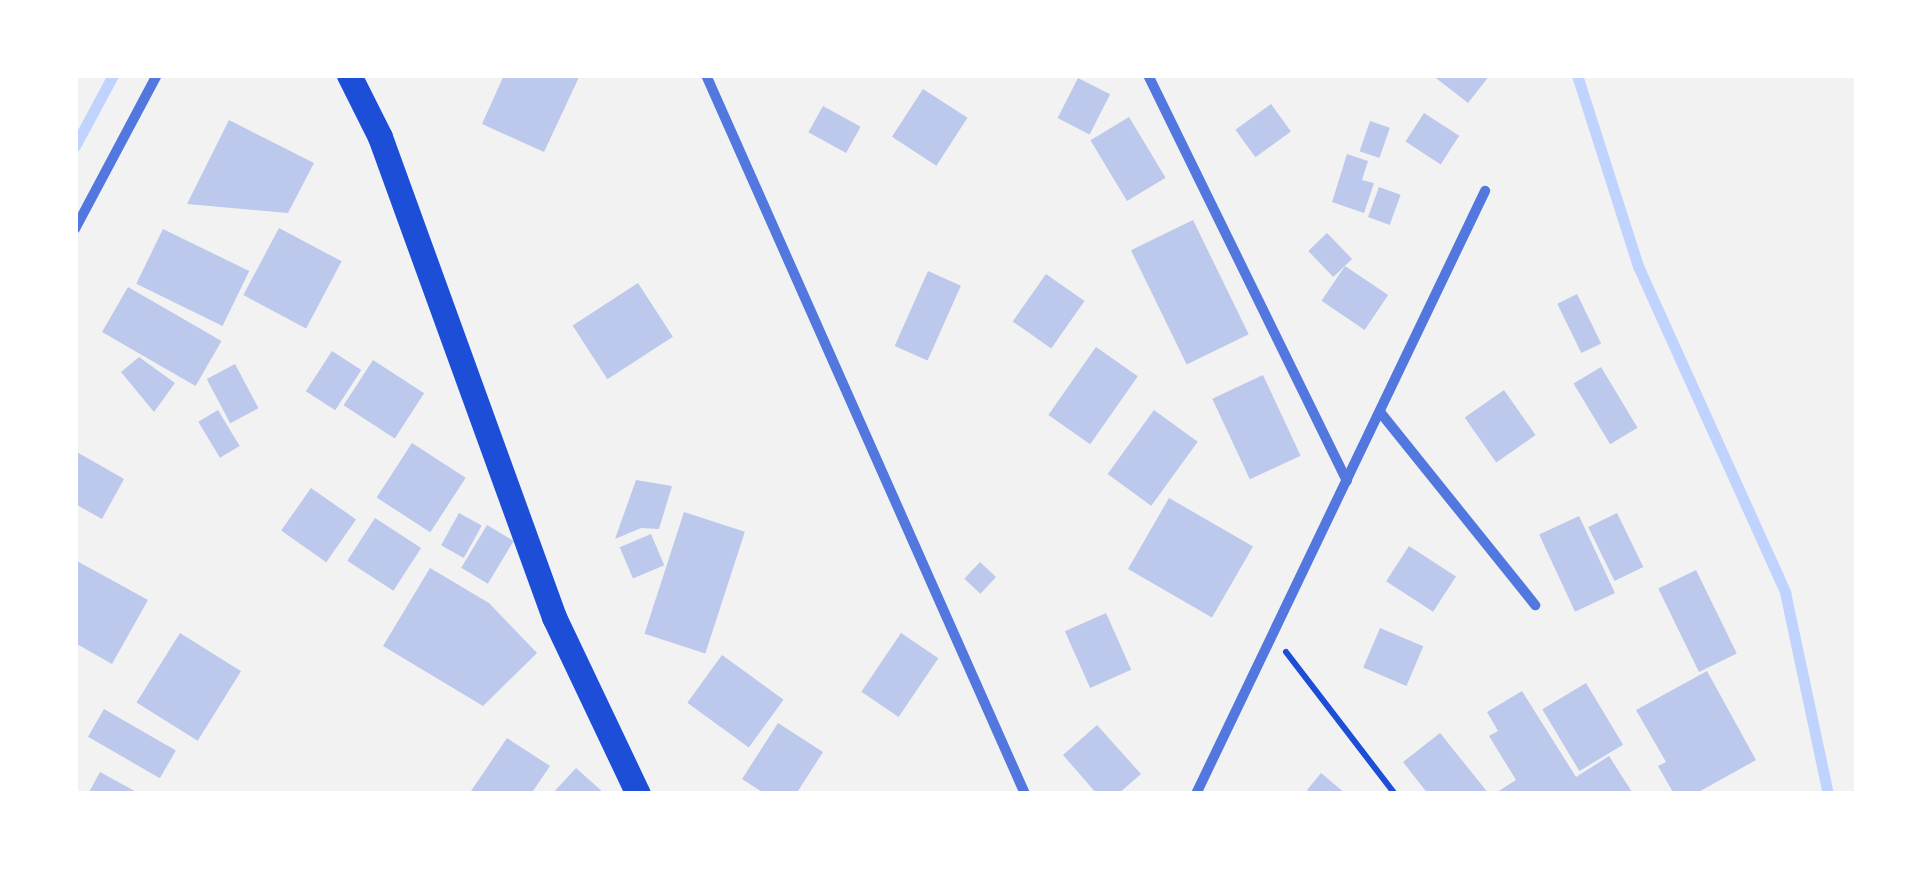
<!DOCTYPE html>
<html>
<head>
<meta charset="utf-8">
<style>
  body { margin:0 }
  #map { position:relative; width:1932px; height:869px; overflow:hidden; background:#f2f2f2; font-family:"Roboto Serif",serif }
  div>[style] { position:absolute }
  .stream>* { height:11px; margin:-5.5px; padding:0 5.5px; transform-origin:5.5px; border-radius:5.5px; background:#bfd3fe }
  .building>* { inset:0; background:#bdc9ec; transform-origin:0 0 }
  .path>* { height:6px; margin:-3px; padding:0 3px; transform-origin:3px; border-radius:3px; background:#1d4ed8 }
  .minor>* { height:10px; margin:-5px; padding:0 5px; transform-origin:5px; border-radius:5px; background:#5277de }
  .primary>* { height:25px; margin:-12.5px; padding:0 12.5px; transform-origin:12.5px; border-radius:12.5px; background:#1d4ed8 }
  span { translate:-50% -50%; white-space:nowrap; text-align:center; line-height:1.15; -webkit-text-stroke:8px #fff; paint-order:stroke }
  .frame { position:absolute; inset:0; border:78px solid #fff; pointer-events:none }
</style>
</head>
<body>
<div id="map">
  <div class="stream">
    <i style="left:1577px;top:75px;width:201px;rotate:72.3deg"></i>
    <i style="left:1638px;top:266px;width:358px;rotate:65.7deg"></i>
    <i style="left:1785px;top:592px;width:207px;rotate:78deg"></i>
    <i style="left:75px;top:146px;width:81px;rotate:-61.8deg"></i>
  </div>
  <div class="building">
    <i style="clip-path:polygon(504px 75px,580px 75px,544px 152px,482px 124px)"></i>
    <i style="clip-path:polygon(1432px 75px,1490px 75px,1468px 103px)"></i>
    <i style="left:1078px;top:78px;width:36px;height:45px;rotate:27deg"></i>
    <i style="left:923px;top:89px;width:53px;height:57px;rotate:33deg"></i>
    <i style="left:1271px;top:104px;width:34px;height:44px;rotate:54deg"></i>
    <i style="left:823px;top:106px;width:43px;height:30px;rotate:29deg"></i>
    <i style="left:1424px;top:113px;width:42px;height:34px;rotate:33deg"></i>
    <i style="left:1129px;top:117px;width:71px;height:45px;rotate:59deg"></i>
    <i style="clip-path:polygon(229px 120px,314px 163px,288px 213px,187px 204px)"></i>
    <i style="left:1370px;top:121px;width:21px;height:32px;rotate:19deg"></i>
    <i style="clip-path:polygon(1347px 154px,1368px 161px,1362px 180px,1374px 183px,1364px 213px,1332px 202px)"></i>
    <i style="left:1379px;top:187px;width:23px;height:32px;rotate:20deg"></i>
    <i style="left:1193px;top:220px;width:127px;height:69px;rotate:64deg"></i>
    <i style="left:279px;top:228px;width:71px;height:76px;rotate:28deg"></i>
    <i style="left:163px;top:229px;width:96px;height:61px;rotate:26deg"></i>
    <i style="left:1327px;top:233px;width:36px;height:26px;rotate:46deg"></i>
    <i style="left:1345px;top:266px;width:52px;height:42px;rotate:34deg"></i>
    <i style="left:928px;top:271px;width:36px;height:82px;rotate:24deg"></i>
    <i style="left:1046px;top:274px;width:47px;height:58px;rotate:35deg"></i>
    <i style="left:638px;top:283px;width:64px;height:78px;rotate:57deg"></i>
    <i style="left:128px;top:287px;width:108px;height:52px;rotate:30deg"></i>
    <i style="left:1577px;top:294px;width:55px;height:22px;rotate:64deg"></i>
    <i style="left:1096px;top:347px;width:51px;height:83px;rotate:35deg"></i>
    <i style="left:332px;top:351px;width:35px;height:48px;rotate:33deg"></i>
    <i style="clip-path:polygon(139px 357px,175px 383px,154px 412px,121px 372px)"></i>
    <i style="left:373px;top:360px;width:61px;height:54px;rotate:33deg"></i>
    <i style="left:235px;top:364px;width:50px;height:32px;rotate:62deg"></i>
    <i style="left:1601px;top:367px;width:71px;height:32px;rotate:59deg"></i>
    <i style="left:1263px;top:375px;width:89px;height:56px;rotate:65deg"></i>
    <i style="left:1504px;top:390px;width:55px;height:48px;rotate:55deg"></i>
    <i style="left:218px;top:410px;width:42px;height:23px;rotate:59deg"></i>
    <i style="left:1154px;top:410px;width:54px;height:79px;rotate:36deg"></i>
    <i style="left:412px;top:443px;width:64px;height:65px;rotate:33deg"></i>
    <i style="clip-path:polygon(75px 451px,124px 479px,102px 519px,75px 504px)"></i>
    <i style="clip-path:polygon(636px 480px,672px 486px,659px 529px,641px 528px,615px 539px)"></i>
    <i style="left:311px;top:488px;width:55px;height:52px;rotate:35deg"></i>
    <i style="left:1169px;top:498px;width:97px;height:82px;rotate:30deg"></i>
    <i style="left:684px;top:512px;width:64px;height:128px;rotate:18deg"></i>
    <i style="left:459px;top:513px;width:26px;height:37px;rotate:29deg"></i>
    <i style="left:1617px;top:513px;width:60px;height:32px;rotate:64deg"></i>
    <i style="left:1579px;top:516px;width:85px;height:44px;rotate:65deg"></i>
    <i style="left:375px;top:518px;width:55px;height:51px;rotate:33deg"></i>
    <i style="left:487px;top:525px;width:31px;height:50px;rotate:31deg"></i>
    <i style="left:651px;top:534px;width:34px;height:34px;rotate:67deg"></i>
    <i style="left:1409px;top:546px;width:56px;height:42px;rotate:33deg"></i>
    <i style="clip-path:polygon(75px 560px,148px 600px,112px 664px,75px 643px)"></i>
    <i style="left:980px;top:562px;width:22px;height:23px;rotate:43deg"></i>
    <i style="clip-path:polygon(430px 568px,489px 603px,537px 653px,483px 706px,383px 646px)"></i>
    <i style="left:1696px;top:570px;width:93px;height:42px;rotate:64deg"></i>
    <i style="left:1106px;top:613px;width:62px;height:45px;rotate:66deg"></i>
    <i style="left:1380px;top:628px;width:47px;height:43px;rotate:23deg"></i>
    <i style="left:180px;top:633px;width:72px;height:82px;rotate:32deg"></i>
    <i style="left:901px;top:633px;width:45px;height:71px;rotate:34deg"></i>
    <i style="left:722px;top:655px;width:76px;height:59px;rotate:36deg"></i>
    <i style="clip-path:polygon(1707px 671px,1756px 760px,1695px 794px,1674px 794px,1658px 766px,1666px 762px,1636px 710px)"></i>
    <i style="left:1586px;top:683px;width:72px;height:51px;rotate:59deg"></i>
    <i style="clip-path:polygon(1522px 691px,1576px 777px,1609px 756px,1632px 792px,1494px 794px,1516px 780px,1489px 736px,1498px 731px,1487px 712px)"></i>
    <i style="left:104px;top:709px;width:83px;height:32px;rotate:30deg"></i>
    <i style="clip-path:polygon(778px 723px,823px 752px,796px 794px,765px 794px,742px 779px)"></i>
    <i style="clip-path:polygon(1097px 725px,1141px 774px,1118px 794px,1097px 794px,1063px 755px)"></i>
    <i style="clip-path:polygon(1440px 733px,1489px 794px,1428px 794px,1403px 762px)"></i>
    <i style="clip-path:polygon(507px 738px,550px 766px,531px 794px,469px 794px)"></i>
    <i style="clip-path:polygon(576px 768px,605px 794px,552px 794px)"></i>
    <i style="clip-path:polygon(100px 772px,140px 794px,88px 794px)"></i>
    <i style="clip-path:polygon(1321px 773px,1346px 794px,1312px 794px,1307px 790px)"></i>
  </div>
  <div class="path">
    <i style="left:1286px;top:652px;width:179px;rotate:52.5deg"></i>
  </div>
  <div class="minor">
    <i style="left:706px;top:75px;width:787px;rotate:66.07deg"></i>
    <i style="left:1148px;top:75px;width:452px;rotate:63.9deg"></i>
    <i style="left:75px;top:229px;width:174px;rotate:-62deg"></i>
    <i style="left:1380px;top:412px;width:248px;rotate:51.2deg"></i>
    <i style="left:1196px;top:794px;width:669px;rotate:-64.39deg"></i>
  </div>
  <div class="primary">
    <i style="left:349px;top:75px;width:69px;rotate:63.4deg"></i>
    <i style="left:380px;top:137px;width:511px;rotate:70.07deg"></i>
    <i style="left:554px;top:617px;width:196px;rotate:64.6deg"></i>
  </div>
  <div class="frame"></div>
</div>
</body>
</html>
